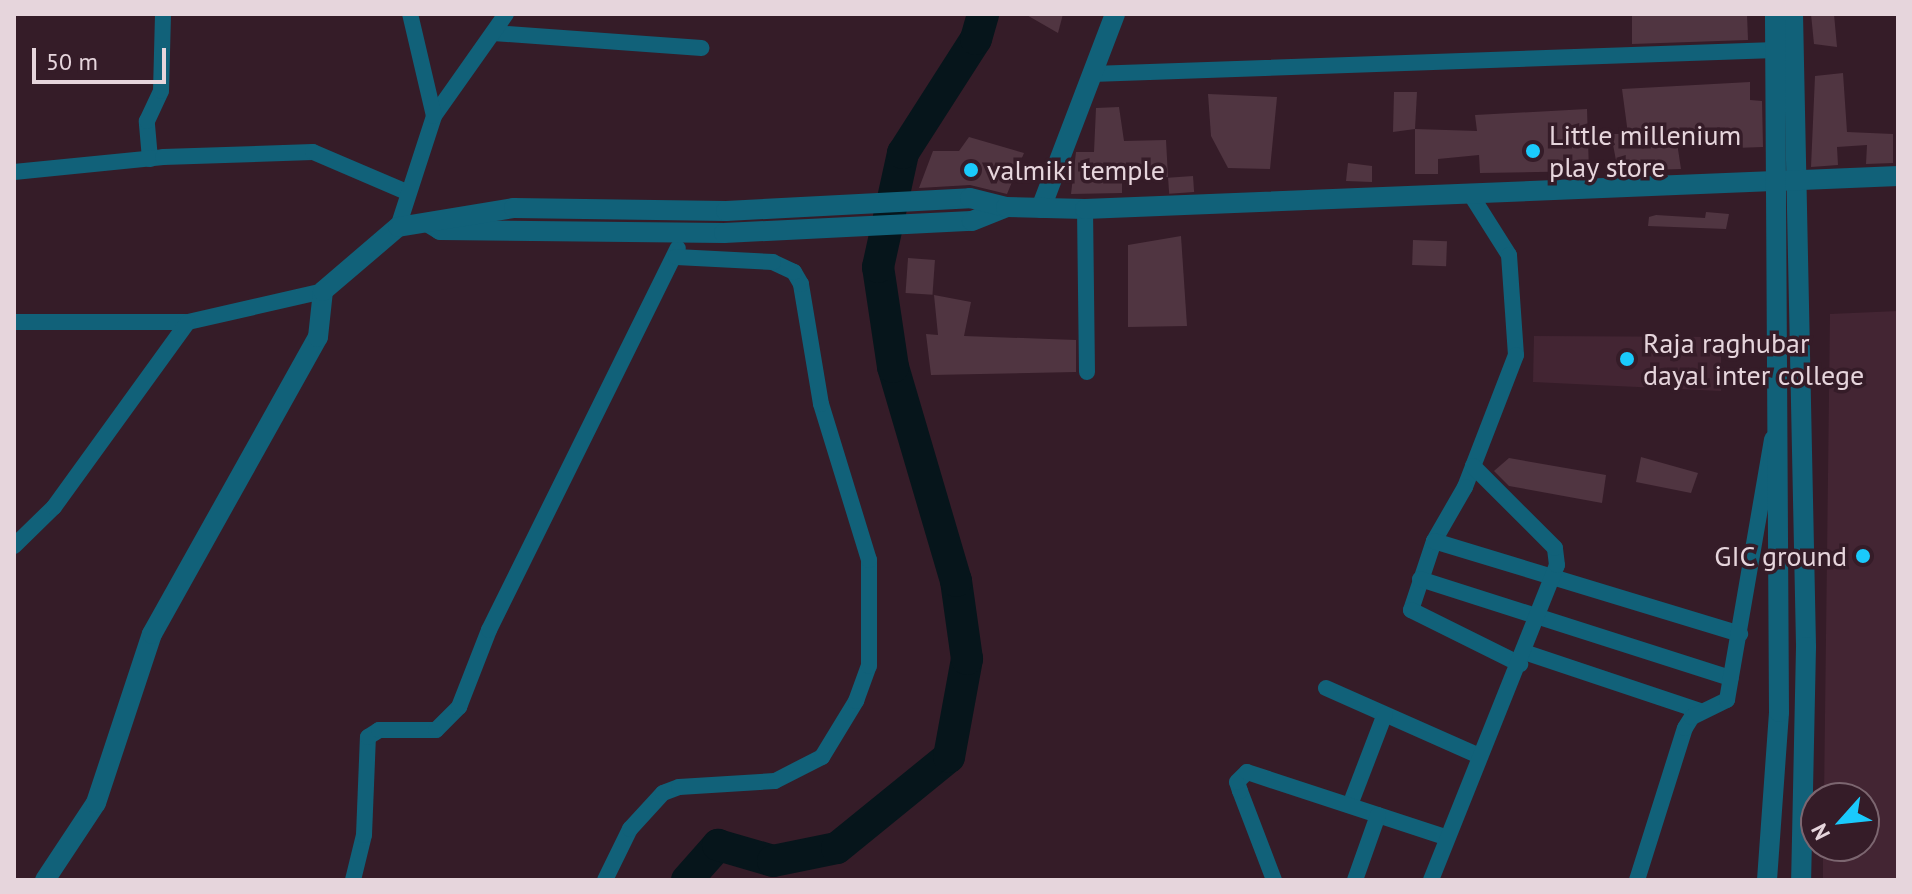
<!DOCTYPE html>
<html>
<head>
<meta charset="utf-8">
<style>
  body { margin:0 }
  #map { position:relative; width:1912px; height:894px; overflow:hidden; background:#351c28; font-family:"PT Sans",sans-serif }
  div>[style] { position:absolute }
  .built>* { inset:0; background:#432533 }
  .river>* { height:32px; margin:-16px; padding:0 16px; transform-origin:16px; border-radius:16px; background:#06151b }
  .building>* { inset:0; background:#503541; transform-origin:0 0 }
  .minor>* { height:16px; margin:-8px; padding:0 8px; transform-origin:8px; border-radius:8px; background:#116179 }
  .tertiary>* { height:20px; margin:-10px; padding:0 10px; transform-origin:10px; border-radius:10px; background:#116179 }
  .dots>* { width:22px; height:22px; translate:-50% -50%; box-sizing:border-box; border:4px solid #351c28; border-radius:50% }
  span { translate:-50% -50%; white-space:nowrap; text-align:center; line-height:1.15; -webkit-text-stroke:7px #351c28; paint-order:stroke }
  .poi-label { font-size:28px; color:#e6d5dc }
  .left { translate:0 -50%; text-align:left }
  .right { translate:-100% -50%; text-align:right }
  .frame { position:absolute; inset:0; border:16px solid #e6d5dc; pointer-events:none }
  .north { position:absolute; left:1800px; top:782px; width:80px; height:80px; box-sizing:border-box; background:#351c28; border:2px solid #7c6670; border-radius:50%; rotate:243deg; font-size:22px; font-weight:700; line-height:32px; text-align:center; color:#e6d5dc }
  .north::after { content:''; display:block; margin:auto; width:28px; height:36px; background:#1acafc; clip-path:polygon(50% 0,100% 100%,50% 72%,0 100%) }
  .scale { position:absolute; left:32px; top:48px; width:134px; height:36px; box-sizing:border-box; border:4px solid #e6d5dc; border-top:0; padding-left:10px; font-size:24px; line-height:28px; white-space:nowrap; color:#e6d5dc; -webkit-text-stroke:6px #351c28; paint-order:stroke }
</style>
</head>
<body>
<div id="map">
  <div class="built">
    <i style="clip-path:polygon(1898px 311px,1898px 880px,1823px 880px,1823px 846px,1864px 846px,1864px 798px,1824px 798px,1830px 314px)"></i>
    <i style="clip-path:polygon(1534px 336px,1721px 337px,1721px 391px,1533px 382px)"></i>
  </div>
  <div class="river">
    <i style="left:687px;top:880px;width:47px;rotate:-48.5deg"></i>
    <i style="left:718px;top:845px;width:57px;rotate:16.2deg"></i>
    <i style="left:773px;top:861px;width:65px;rotate:-11.5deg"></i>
    <i style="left:837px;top:848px;width:144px;rotate:-39.1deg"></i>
    <i style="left:949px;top:757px;width:100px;rotate:-79.6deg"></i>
    <i style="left:967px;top:659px;width:79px;rotate:-98deg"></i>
    <i style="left:956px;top:581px;width:223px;rotate:-106.4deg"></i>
    <i style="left:893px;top:367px;width:101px;rotate:-98.5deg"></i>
    <i style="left:878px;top:267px;width:117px;rotate:-77.6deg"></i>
    <i style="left:903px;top:153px;width:135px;rotate:-57.4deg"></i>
    <i style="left:976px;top:39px;width:26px;rotate:-74deg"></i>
  </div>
  <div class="building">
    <i style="clip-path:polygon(1025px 14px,1063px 14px,1058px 33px)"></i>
    <i style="clip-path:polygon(1632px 14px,1747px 14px,1748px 40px,1632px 44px)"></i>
    <i style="clip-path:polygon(1811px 14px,1834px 14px,1837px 47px,1814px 44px)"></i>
    <i style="clip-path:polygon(1843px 73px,1847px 132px,1893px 134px,1893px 163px,1866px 164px,1867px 145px,1837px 147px,1838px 165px,1811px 167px,1815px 76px)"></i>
    <i style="clip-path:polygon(1750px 82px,1750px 100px,1762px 101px,1763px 147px,1735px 148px,1735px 137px,1676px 136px,1681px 169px,1618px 171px,1611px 134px,1628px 134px,1622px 89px)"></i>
    <i style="clip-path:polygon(1394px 92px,1417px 92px,1415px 129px,1393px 132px)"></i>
    <i style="clip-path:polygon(1208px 94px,1277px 97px,1270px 169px,1228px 168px,1211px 136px)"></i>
    <i style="clip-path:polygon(1119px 107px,1124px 141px,1166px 140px,1168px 177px,1122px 181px,1122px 193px,1071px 194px,1076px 152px,1094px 152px,1096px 108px)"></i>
    <i style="clip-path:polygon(1587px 109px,1589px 171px,1480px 173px,1479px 155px,1438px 159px,1438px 174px,1415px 174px,1415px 129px,1477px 131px,1475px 115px)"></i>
    <i style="clip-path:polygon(969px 137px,1024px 153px,1007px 194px,970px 185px,919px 188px,933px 151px,959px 151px)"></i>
    <i style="clip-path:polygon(1348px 163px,1372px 166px,1372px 182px,1346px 181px)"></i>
    <i style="left:1193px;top:176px;width:16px;height:25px;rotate:86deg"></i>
    <i style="clip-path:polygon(1706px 212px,1729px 214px,1726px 229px,1648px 226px,1649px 217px,1656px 215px,1705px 218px)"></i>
    <i style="clip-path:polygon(1181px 236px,1187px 326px,1128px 327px,1128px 245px)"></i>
    <i style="left:1413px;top:240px;width:34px;height:25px;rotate:2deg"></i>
    <i style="left:908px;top:258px;width:27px;height:35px;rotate:4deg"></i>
    <i style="clip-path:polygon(934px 295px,971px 302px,964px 336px,1076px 340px,1076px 372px,931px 375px,926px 334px,938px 335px)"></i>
    <i style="clip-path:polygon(1641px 457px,1698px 473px,1691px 493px,1636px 482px)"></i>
    <i style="clip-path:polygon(1509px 458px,1606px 475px,1602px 503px,1509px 486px,1494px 471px)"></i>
  </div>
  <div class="minor">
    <i style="left:493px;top:33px;width:209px;rotate:4.1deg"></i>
    <i style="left:1092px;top:74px;width:684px;rotate:-2.01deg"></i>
    <i style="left:434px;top:116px;width:125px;rotate:-54.8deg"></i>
    <i style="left:150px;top:159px;width:38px;rotate:-95deg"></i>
    <i style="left:147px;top:121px;width:33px;rotate:-65deg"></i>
    <i style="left:161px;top:91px;width:77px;rotate:-88.5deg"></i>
    <i style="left:14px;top:172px;width:150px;rotate:-5.7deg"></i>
    <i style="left:163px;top:157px;width:150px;rotate:-1.9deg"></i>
    <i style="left:313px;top:152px;width:102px;rotate:23.1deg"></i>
    <i style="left:1471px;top:195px;width:71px;rotate:57.7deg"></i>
    <i style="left:1509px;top:255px;width:100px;rotate:86deg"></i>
    <i style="left:1516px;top:355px;width:142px;rotate:111.1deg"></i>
    <i style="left:1465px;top:487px;width:62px;rotate:119.9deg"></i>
    <i style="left:1434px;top:541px;width:73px;rotate:108.4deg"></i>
    <i style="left:1411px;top:610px;width:122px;rotate:26.4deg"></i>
    <i style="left:1085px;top:209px;width:163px;rotate:89.3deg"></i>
    <i style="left:398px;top:227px;width:117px;rotate:-72deg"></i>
    <i style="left:434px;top:116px;width:105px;rotate:-103.2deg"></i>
    <i style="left:14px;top:322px;width:174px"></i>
    <i style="left:188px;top:322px;width:139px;rotate:-12.9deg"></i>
    <i style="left:1434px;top:541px;width:320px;rotate:16.9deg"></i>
    <i style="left:14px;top:546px;width:56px;rotate:-44.3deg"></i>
    <i style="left:54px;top:507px;width:228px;rotate:-54.1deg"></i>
    <i style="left:1420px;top:579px;width:326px;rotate:17.7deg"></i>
    <i style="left:1527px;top:653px;width:182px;rotate:18.5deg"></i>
    <i style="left:1326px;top:688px;width:165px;rotate:23.9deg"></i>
    <i style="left:1350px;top:805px;width:97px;rotate:-69deg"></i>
    <i style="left:353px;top:880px;width:46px;rotate:-76.3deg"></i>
    <i style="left:364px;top:835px;width:98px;rotate:-87.7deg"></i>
    <i style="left:368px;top:737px;width:13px;rotate:-32deg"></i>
    <i style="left:379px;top:730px;width:57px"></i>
    <i style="left:436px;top:730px;width:33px;rotate:-45deg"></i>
    <i style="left:459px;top:707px;width:83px;rotate:-68.7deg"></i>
    <i style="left:489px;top:630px;width:426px;rotate:-63.7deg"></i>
    <i style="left:605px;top:880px;width:57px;rotate:-63.9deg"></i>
    <i style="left:630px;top:829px;width:49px;rotate:-47.5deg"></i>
    <i style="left:663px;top:793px;width:17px;rotate:-21deg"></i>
    <i style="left:679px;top:787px;width:96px;rotate:-3.6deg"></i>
    <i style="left:775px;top:781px;width:53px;rotate:-27.1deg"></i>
    <i style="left:822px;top:757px;width:66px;rotate:-58.7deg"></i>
    <i style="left:856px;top:701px;width:37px;rotate:-70deg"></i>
    <i style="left:869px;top:666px;width:106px;rotate:-90deg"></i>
    <i style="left:869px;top:560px;width:163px;rotate:-107.1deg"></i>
    <i style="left:821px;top:404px;width:122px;rotate:-99.5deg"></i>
    <i style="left:801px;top:284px;width:14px;rotate:-120deg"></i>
    <i style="left:794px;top:272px;width:23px;rotate:-155deg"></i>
    <i style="left:773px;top:262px;width:97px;rotate:-177deg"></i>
    <i style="left:1274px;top:880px;width:95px;rotate:-110.9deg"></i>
    <i style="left:1240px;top:791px;width:9px;rotate:-108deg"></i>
    <i style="left:1237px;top:782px;width:14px;rotate:-45deg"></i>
    <i style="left:1247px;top:772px;width:208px;rotate:18.2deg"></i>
    <i style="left:1355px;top:880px;width:69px;rotate:-70.5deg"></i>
    <i style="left:1431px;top:880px;width:339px;rotate:-68.2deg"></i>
    <i style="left:1557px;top:565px;width:17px;rotate:-97deg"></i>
    <i style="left:1555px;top:548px;width:116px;rotate:-135deg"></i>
    <i style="left:1637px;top:880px;width:159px;rotate:-72.5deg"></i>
    <i style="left:1685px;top:728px;width:13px;rotate:-58deg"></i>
    <i style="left:1692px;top:717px;width:39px;rotate:-26deg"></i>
    <i style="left:1727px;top:700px;width:265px;rotate:-80.2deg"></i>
  </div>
  <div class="tertiary">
    <i style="left:1793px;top:14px;width:633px;rotate:88.82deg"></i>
    <i style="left:1806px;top:647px;width:233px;rotate:91.2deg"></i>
    <i style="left:1041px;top:208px;width:208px;rotate:-69.1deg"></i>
    <i style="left:429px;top:223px;width:13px;rotate:32deg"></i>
    <i style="left:440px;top:230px;width:284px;rotate:0.6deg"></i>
    <i style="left:724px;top:233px;width:248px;rotate:-2.8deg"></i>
    <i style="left:972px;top:221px;width:37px;rotate:-22deg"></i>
    <i style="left:45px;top:880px;width:92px;rotate:-56.5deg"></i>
    <i style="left:96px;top:803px;width:178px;rotate:-71.7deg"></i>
    <i style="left:152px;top:634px;width:340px;rotate:-60.8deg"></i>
    <i style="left:318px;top:337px;width:46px;rotate:-83.8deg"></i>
    <i style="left:323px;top:291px;width:99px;rotate:-40.5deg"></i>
    <i style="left:398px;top:227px;width:118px;rotate:-9.3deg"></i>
    <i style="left:514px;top:208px;width:212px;rotate:0.8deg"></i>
    <i style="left:726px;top:211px;width:244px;rotate:-3deg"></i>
    <i style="left:970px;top:198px;width:37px;rotate:14deg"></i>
    <i style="left:1006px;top:207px;width:79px;rotate:1.5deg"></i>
    <i style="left:1085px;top:209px;width:814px;rotate:-2.32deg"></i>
    <i style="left:1767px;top:880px;width:168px;rotate:-85.9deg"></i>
    <i style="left:1779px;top:712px;width:698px;rotate:-90.33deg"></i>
  </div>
  <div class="dots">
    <i style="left:1533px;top:151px;background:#1acafc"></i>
    <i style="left:971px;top:170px;background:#1acafc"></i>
    <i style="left:1627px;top:359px;background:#1acafc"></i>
    <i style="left:1863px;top:556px;background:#1acafc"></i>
  </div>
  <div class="poi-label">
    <span class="left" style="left:1549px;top:151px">Little millenium<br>play store</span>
    <span class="left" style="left:987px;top:170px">valmiki temple</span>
    <span class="left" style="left:1643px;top:359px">Raja raghubar<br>dayal inter college</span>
    <span class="right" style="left:1847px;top:556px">GIC ground</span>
  </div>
  <div class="frame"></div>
  <div class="north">N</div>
  <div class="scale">50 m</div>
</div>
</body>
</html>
